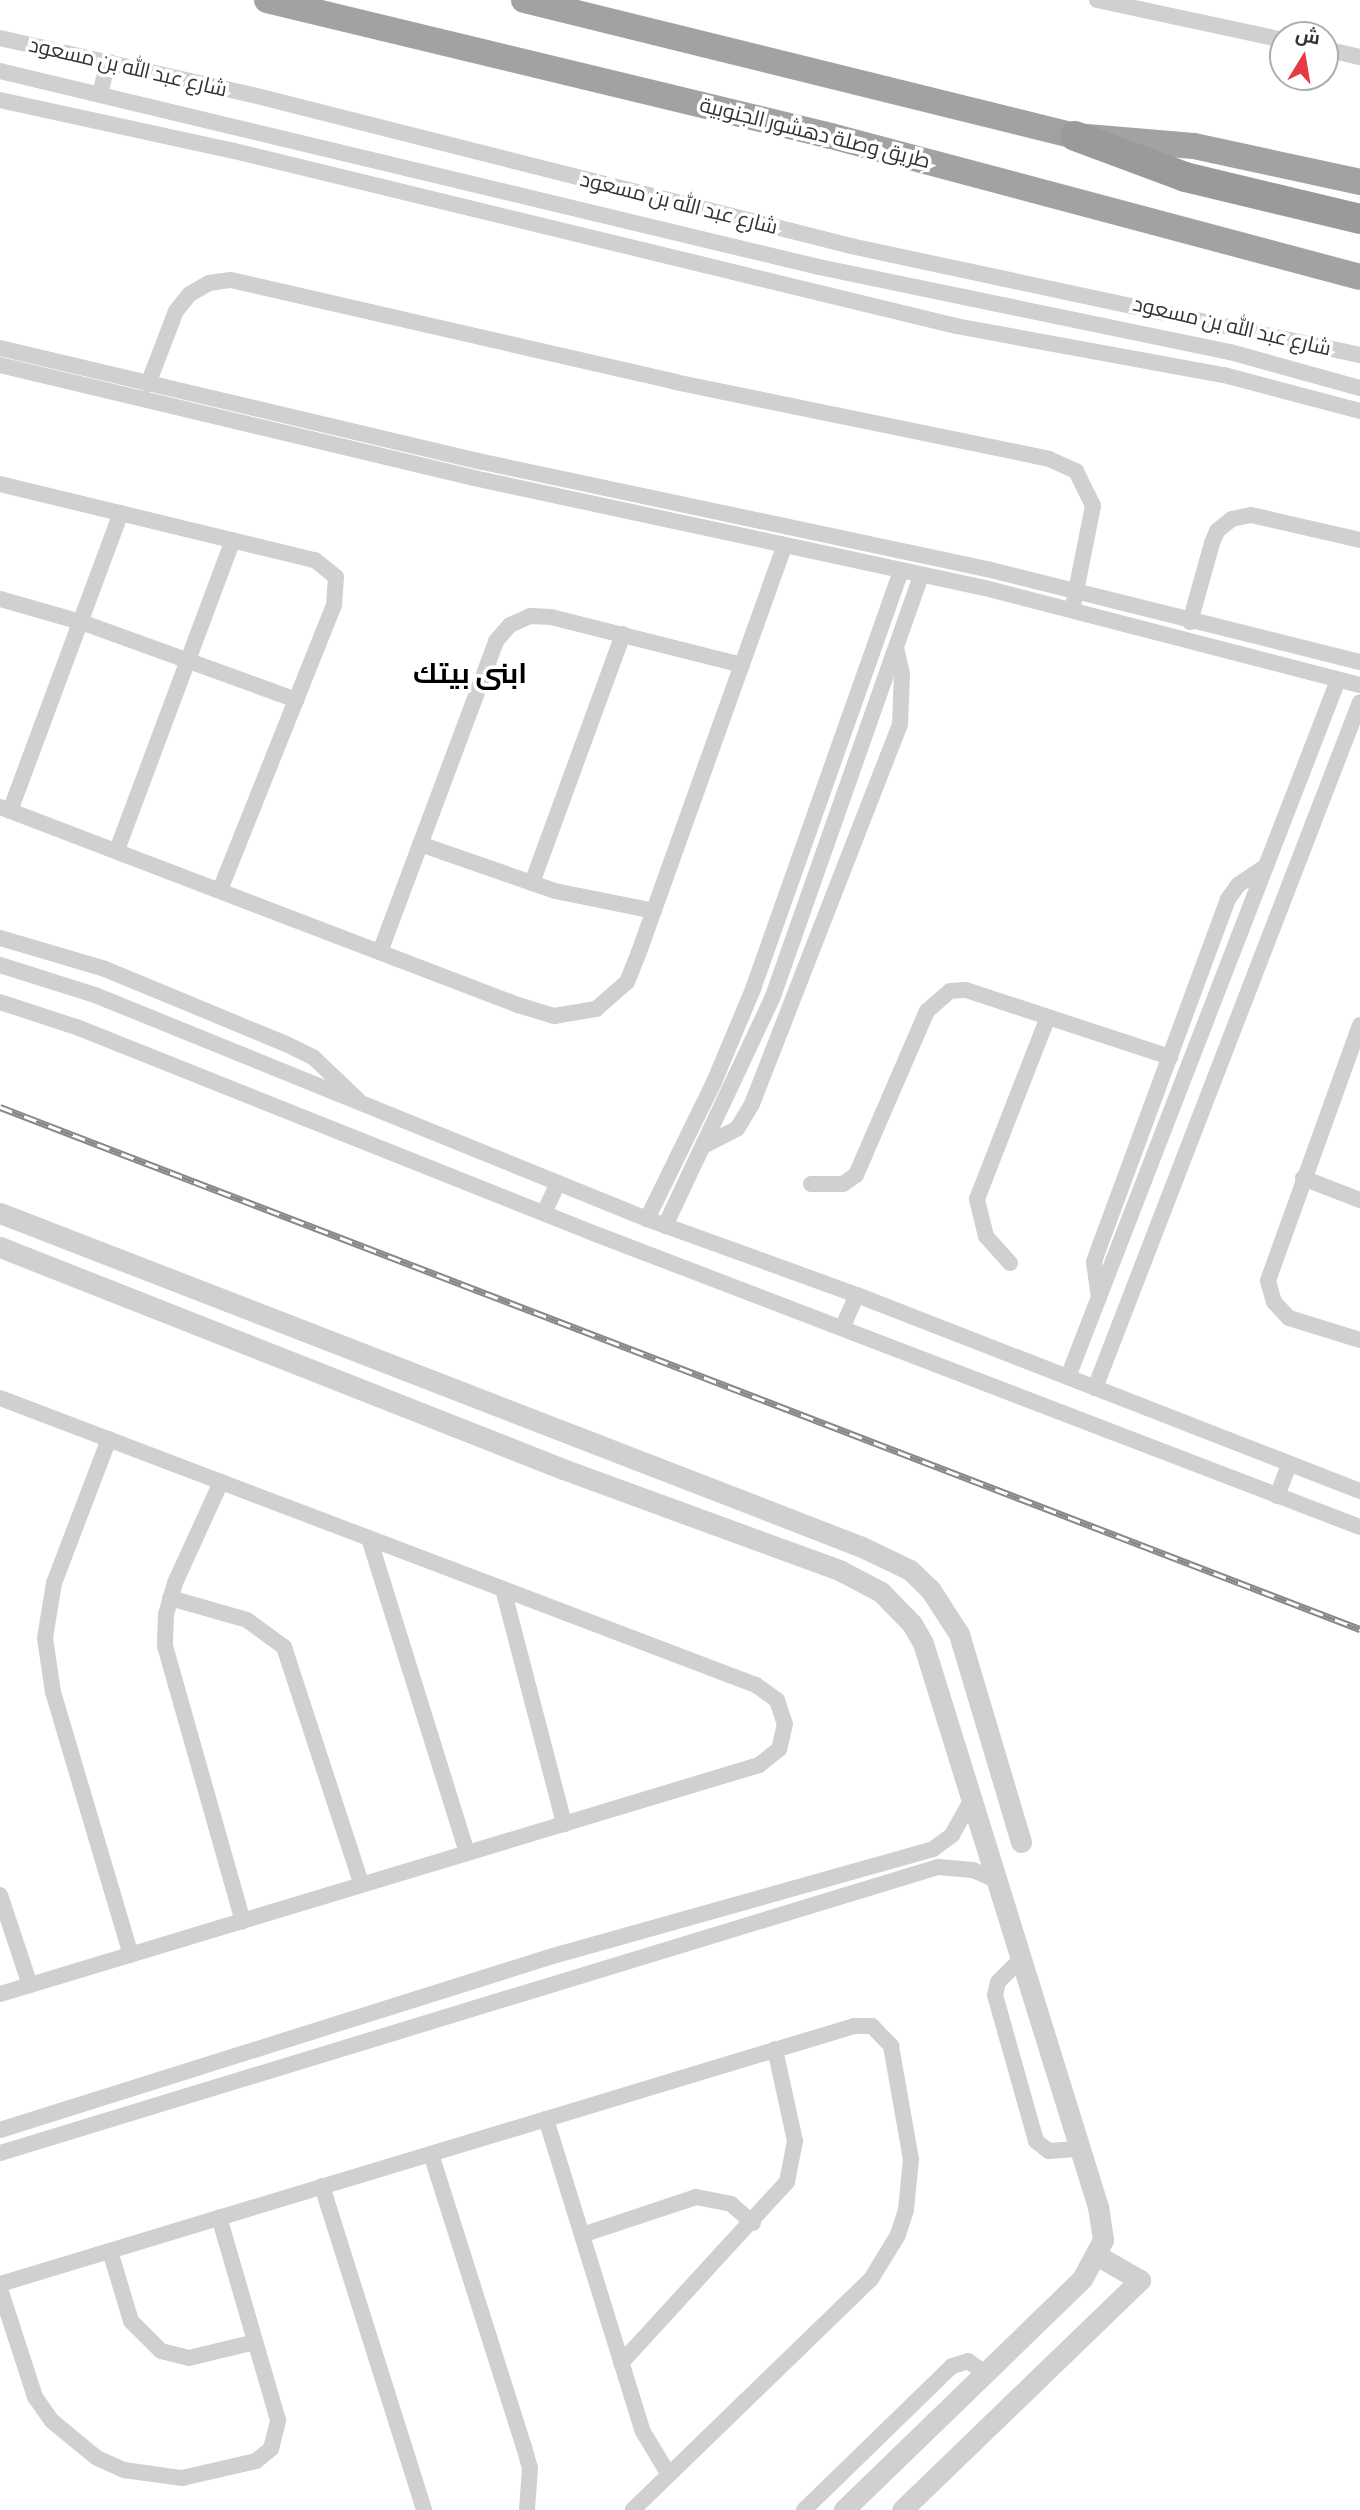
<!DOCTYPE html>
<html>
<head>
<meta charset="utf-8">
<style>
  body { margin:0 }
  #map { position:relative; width:1360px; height:2510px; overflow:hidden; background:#fff; font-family:"Source Sans 3",Cairo,sans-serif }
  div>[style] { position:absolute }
  .minor>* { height:16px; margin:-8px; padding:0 8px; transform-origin:8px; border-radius:8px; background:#d0d0d0 }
  .tertiary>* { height:21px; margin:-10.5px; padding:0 10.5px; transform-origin:10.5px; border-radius:10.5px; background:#d0d0d0 }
  .trunk>* { height:26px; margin:-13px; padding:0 13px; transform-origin:13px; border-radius:13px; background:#a2a2a2 }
  .motorway>* { height:30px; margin:-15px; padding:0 15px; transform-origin:15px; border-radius:15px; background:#9a9a9a }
  .rail>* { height:7px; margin-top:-3.5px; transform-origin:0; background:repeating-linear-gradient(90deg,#fff 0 13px,#888 0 26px); box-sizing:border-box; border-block:2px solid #888 }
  span { translate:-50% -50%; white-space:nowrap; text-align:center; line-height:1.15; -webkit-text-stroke:7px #fff; paint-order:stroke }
  .street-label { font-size:21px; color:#333 }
  .district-label { font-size:28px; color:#000; font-weight:700 }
  .north { position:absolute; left:1269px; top:21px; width:70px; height:70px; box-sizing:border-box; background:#fff; border:2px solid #adadad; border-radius:50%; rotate:11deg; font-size:19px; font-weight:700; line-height:28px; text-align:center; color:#333 }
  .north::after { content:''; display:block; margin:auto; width:24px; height:32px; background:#e63946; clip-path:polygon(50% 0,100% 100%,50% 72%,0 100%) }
</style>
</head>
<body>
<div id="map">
  <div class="minor">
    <i style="left:1097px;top:0;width:190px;rotate:12.1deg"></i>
    <i style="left:0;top:38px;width:259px;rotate:12.7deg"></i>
    <i style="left:253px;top:95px;width:617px;rotate:14.17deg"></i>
    <i style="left:851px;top:246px;width:521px;rotate:12.09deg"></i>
    <i style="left:1325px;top:49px;width:36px;rotate:13deg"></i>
    <i style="left:0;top:71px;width:842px;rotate:13.46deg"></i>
    <i style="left:819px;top:267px;width:420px;rotate:11.7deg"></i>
    <i style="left:1230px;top:352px;width:135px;rotate:15.5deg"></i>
    <i style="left:100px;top:94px;width:34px;rotate:-76deg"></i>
    <i style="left:0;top:100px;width:239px;rotate:12.3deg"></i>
    <i style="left:234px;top:151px;width:743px;rotate:13.62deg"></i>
    <i style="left:956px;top:326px;width:272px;rotate:10.4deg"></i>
    <i style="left:1224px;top:375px;width:141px;rotate:14.8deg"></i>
    <i style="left:0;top:348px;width:496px;rotate:13.3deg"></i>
    <i style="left:483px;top:462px;width:519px;rotate:12deg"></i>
    <i style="left:991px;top:570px;width:380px;rotate:14deg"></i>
    <i style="left:0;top:365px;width:487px;rotate:13.4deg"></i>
    <i style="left:474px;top:478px;width:523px;rotate:12.15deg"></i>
    <i style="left:985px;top:588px;width:387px;rotate:14.5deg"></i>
    <i style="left:148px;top:384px;width:78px;rotate:-69deg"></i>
    <i style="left:176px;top:311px;width:22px;rotate:-51deg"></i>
    <i style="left:190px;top:294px;width:22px;rotate:-30deg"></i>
    <i style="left:209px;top:283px;width:22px;rotate:-8deg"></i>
    <i style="left:231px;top:280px;width:456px;rotate:12.9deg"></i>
    <i style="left:675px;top:382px;width:382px;rotate:11.6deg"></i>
    <i style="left:1049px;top:459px;width:30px;rotate:24deg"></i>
    <i style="left:1076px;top:471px;width:39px;rotate:64deg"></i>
    <i style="left:1093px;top:506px;width:97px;rotate:101.3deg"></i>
    <i style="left:0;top:484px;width:324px;rotate:13.6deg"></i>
    <i style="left:315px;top:560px;width:27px;rotate:39deg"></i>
    <i style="left:336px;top:577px;width:28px;rotate:94deg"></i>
    <i style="left:334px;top:605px;width:307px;rotate:111.8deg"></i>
    <i style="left:0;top:599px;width:84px;rotate:15.9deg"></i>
    <i style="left:81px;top:622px;width:229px;rotate:19.9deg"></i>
    <i style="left:1190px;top:622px;width:82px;rotate:-74.4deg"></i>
    <i style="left:1212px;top:543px;width:13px;rotate:-67deg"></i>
    <i style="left:1217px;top:531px;width:19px;rotate:-39deg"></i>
    <i style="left:1232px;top:519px;width:19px;rotate:-12deg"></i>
    <i style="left:1251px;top:515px;width:112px;rotate:12.9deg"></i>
    <i style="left:0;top:807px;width:555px;rotate:20.92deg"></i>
    <i style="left:518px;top:1005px;width:38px;rotate:17deg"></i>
    <i style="left:554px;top:1016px;width:43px;rotate:-9.5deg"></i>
    <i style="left:596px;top:1009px;width:41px;rotate:-41.1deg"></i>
    <i style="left:627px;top:982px;width:32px;rotate:-68deg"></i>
    <i style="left:639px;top:952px;width:430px;rotate:-70.3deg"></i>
    <i style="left:10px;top:811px;width:318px;rotate:-69.6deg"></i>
    <i style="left:420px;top:844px;width:143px;rotate:19.2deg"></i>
    <i style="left:555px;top:891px;width:101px;rotate:11.4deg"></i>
    <i style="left:117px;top:850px;width:331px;rotate:-69.5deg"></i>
    <i style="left:532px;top:883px;width:265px;rotate:-69.9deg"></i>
    <i style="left:0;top:938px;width:109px;rotate:16.4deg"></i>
    <i style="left:105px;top:969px;width:194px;rotate:22.5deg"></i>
    <i style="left:284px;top:1043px;width:32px;rotate:26deg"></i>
    <i style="left:313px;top:1057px;width:62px;rotate:43.7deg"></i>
    <i style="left:380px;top:952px;width:332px;rotate:-69.5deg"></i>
    <i style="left:496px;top:641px;width:21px;rotate:-49deg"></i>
    <i style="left:510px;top:625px;width:22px;rotate:-24deg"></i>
    <i style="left:530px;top:616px;width:21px;rotate:3deg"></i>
    <i style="left:551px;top:617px;width:197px;rotate:14.1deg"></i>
    <i style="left:0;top:965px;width:100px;rotate:17.5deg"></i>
    <i style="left:95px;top:995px;width:596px;rotate:22.09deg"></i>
    <i style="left:647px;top:1219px;width:223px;rotate:19.9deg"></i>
    <i style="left:857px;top:1295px;width:540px;rotate:21.29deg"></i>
    <i style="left:0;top:1002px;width:83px;rotate:18.2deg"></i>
    <i style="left:79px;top:1028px;width:553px;rotate:21.74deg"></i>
    <i style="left:593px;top:1233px;width:821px;rotate:20.97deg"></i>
    <i style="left:1360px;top:1025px;width:272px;rotate:109.8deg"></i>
    <i style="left:1268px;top:1281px;width:22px;rotate:74deg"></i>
    <i style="left:1274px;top:1302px;width:22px;rotate:47deg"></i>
    <i style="left:1289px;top:1318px;width:74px;rotate:17.2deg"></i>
    <i style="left:705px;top:1145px;width:36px;rotate:-27deg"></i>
    <i style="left:737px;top:1129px;width:29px;rotate:-59deg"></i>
    <i style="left:752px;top:1104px;width:407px;rotate:-68.7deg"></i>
    <i style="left:900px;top:725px;width:51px;rotate:-87.8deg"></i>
    <i style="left:902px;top:674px;width:26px;rotate:-103deg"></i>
    <i style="left:1303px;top:1178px;width:61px;rotate:21.1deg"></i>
    <i style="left:811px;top:1184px;width:32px"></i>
    <i style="left:843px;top:1184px;width:16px;rotate:-35deg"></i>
    <i style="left:856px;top:1175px;width:179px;rotate:-66.6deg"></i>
    <i style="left:927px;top:1011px;width:30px;rotate:-41deg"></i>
    <i style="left:950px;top:991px;width:16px;rotate:-4deg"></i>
    <i style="left:966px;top:990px;width:215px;rotate:18.2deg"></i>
    <i style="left:544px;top:1213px;width:33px;rotate:-65deg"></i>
    <i style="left:647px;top:1219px;width:153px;rotate:-63.9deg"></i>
    <i style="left:714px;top:1082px;width:101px;rotate:-67.2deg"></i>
    <i style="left:753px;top:989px;width:443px;rotate:-70.5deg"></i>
    <i style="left:665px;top:1226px;width:251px;rotate:-64.8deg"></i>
    <i style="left:772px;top:999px;width:448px;rotate:-70.6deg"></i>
    <i style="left:1010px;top:1263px;width:36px;rotate:-132deg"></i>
    <i style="left:986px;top:1236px;width:38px;rotate:-104deg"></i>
    <i style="left:977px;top:1199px;width:195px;rotate:-68.7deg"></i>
    <i style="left:1099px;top:1298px;width:36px;rotate:-98deg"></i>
    <i style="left:1094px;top:1262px;width:18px;rotate:-71deg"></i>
    <i style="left:1100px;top:1245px;width:369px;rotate:-69.7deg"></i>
    <i style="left:1228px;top:899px;width:17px;rotate:-54deg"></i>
    <i style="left:1238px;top:885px;width:34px;rotate:-34deg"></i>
    <i style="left:843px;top:1326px;width:34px;rotate:-66deg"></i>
    <i style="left:1068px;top:1377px;width:747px;rotate:-68.82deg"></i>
    <i style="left:1095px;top:1388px;width:735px;rotate:-68.88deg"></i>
    <i style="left:0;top:1398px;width:809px;rotate:20.79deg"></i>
    <i style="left:756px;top:1685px;width:26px;rotate:36deg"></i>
    <i style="left:777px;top:1700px;width:25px;rotate:72deg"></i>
    <i style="left:785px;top:1724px;width:26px;rotate:103deg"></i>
    <i style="left:779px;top:1749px;width:26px;rotate:141deg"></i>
    <i style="left:759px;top:1765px;width:793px;rotate:163.21deg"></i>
    <i style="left:109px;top:1439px;width:154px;rotate:110.9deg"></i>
    <i style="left:54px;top:1583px;width:56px;rotate:99.3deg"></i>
    <i style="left:45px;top:1638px;width:55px;rotate:81.6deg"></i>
    <i style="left:53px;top:1692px;width:274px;rotate:73.5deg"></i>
    <i style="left:221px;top:1482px;width:111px;rotate:114.5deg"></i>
    <i style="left:175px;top:1583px;width:32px;rotate:106deg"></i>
    <i style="left:166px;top:1614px;width:32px;rotate:92deg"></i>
    <i style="left:165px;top:1646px;width:286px;rotate:74.2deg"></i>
    <i style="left:1277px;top:1496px;width:34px;rotate:-69deg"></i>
    <i style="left:369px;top:1538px;width:330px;rotate:72.7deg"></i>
    <i style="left:503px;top:1589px;width:243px;rotate:75.4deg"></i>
    <i style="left:170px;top:1598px;width:80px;rotate:15.9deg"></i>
    <i style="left:247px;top:1620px;width:46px;rotate:36.1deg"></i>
    <i style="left:284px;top:1647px;width:250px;rotate:71.9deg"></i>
    <i style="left:0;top:1895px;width:95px;rotate:71.6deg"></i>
    <i style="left:1020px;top:1960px;width:31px;rotate:135deg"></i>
    <i style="left:998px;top:1982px;width:13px;rotate:103deg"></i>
    <i style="left:995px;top:1995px;width:152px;rotate:74.3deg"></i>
    <i style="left:1036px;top:2141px;width:16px;rotate:38deg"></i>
    <i style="left:1049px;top:2151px;width:31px;rotate:-4deg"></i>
    <i style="left:546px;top:2119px;width:325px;rotate:72.8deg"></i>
    <i style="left:642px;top:2430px;width:52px;rotate:59deg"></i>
    <i style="left:0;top:2130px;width:580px;rotate:-17.47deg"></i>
    <i style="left:553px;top:1956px;width:395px;rotate:-15.7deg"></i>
    <i style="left:933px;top:1849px;width:24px;rotate:-36deg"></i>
    <i style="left:952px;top:1835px;width:38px;rotate:-61deg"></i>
    <i style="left:0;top:2153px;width:981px;rotate:-16.96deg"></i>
    <i style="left:938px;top:1867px;width:35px;rotate:5deg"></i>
    <i style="left:973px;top:1870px;width:24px;rotate:24deg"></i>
    <i style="left:431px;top:2154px;width:307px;rotate:72.4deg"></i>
    <i style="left:524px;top:2447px;width:22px;rotate:74deg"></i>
    <i style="left:530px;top:2468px;width:42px;rotate:94.1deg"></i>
    <i style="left:322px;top:2186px;width:340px;rotate:72.5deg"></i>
    <i style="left:582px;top:2235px;width:120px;rotate:-18.4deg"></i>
    <i style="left:696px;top:2197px;width:36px;rotate:11deg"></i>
    <i style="left:731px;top:2204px;width:29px;rotate:41deg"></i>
    <i style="left:110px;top:2251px;width:73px;rotate:73.3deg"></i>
    <i style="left:131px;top:2321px;width:42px;rotate:45deg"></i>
    <i style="left:161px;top:2351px;width:29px;rotate:14deg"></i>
    <i style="left:189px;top:2358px;width:68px;rotate:-13.6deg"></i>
    <i style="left:0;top:2284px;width:892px;rotate:-16.81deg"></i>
    <i style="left:854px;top:2026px;width:18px"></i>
    <i style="left:872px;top:2026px;width:28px;rotate:46deg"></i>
    <i style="left:891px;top:2046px;width:115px;rotate:80deg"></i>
    <i style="left:911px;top:2159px;width:51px;rotate:95.6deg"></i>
    <i style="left:906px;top:2210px;width:26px;rotate:108deg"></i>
    <i style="left:898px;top:2235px;width:52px;rotate:121.5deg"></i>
    <i style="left:871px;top:2279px;width:332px;rotate:135.9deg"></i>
    <i style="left:0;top:2289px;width:114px;rotate:72deg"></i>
    <i style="left:35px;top:2397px;width:29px;rotate:55deg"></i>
    <i style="left:52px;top:2421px;width:58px;rotate:39.4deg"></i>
    <i style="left:97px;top:2458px;width:30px;rotate:24deg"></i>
    <i style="left:124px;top:2470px;width:59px;rotate:7.9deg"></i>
    <i style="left:182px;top:2478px;width:76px;rotate:-12.9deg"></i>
    <i style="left:256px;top:2461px;width:19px;rotate:-39deg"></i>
    <i style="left:271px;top:2449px;width:30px;rotate:-76deg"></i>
    <i style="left:278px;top:2420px;width:211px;rotate:-106.2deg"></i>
    <i style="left:621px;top:2363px;width:246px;rotate:-47.5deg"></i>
    <i style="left:787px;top:2182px;width:42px;rotate:-79deg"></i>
    <i style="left:795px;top:2141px;width:94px;rotate:-102.3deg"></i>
    <i style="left:804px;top:2510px;width:206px;rotate:-44.2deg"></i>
    <i style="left:952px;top:2366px;width:17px;rotate:-17deg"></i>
    <i style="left:968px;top:2361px;width:21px;rotate:35deg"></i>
  </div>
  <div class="tertiary">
    <i style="left:0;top:1213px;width:924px;rotate:21.18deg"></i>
    <i style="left:862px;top:1547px;width:53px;rotate:25.6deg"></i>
    <i style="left:910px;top:1570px;width:28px;rotate:44deg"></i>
    <i style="left:930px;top:1589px;width:54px;rotate:57.2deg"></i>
    <i style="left:959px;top:1634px;width:217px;rotate:73.4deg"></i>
    <i style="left:0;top:1247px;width:605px;rotate:21.52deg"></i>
    <i style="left:563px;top:1469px;width:296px;rotate:20.1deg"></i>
    <i style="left:841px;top:1571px;width:45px;rotate:27.7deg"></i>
    <i style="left:881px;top:1592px;width:45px;rotate:45.9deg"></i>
    <i style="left:912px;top:1624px;width:22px;rotate:60deg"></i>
    <i style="left:923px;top:1643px;width:591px;rotate:72.76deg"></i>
    <i style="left:1098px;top:2207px;width:33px;rotate:81deg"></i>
    <i style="left:1103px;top:2240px;width:44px;rotate:118.3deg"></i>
    <i style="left:1082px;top:2279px;width:332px;rotate:135.9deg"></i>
    <i style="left:902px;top:2510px;width:331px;rotate:-44deg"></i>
    <i style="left:1140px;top:2280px;width:48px;rotate:-150.3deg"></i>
  </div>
  <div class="trunk">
    <i style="left:267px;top:0;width:580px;rotate:13.56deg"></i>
    <i style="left:831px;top:136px;width:547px;rotate:14.92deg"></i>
    <i style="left:524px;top:0;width:568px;rotate:13.86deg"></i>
    <i style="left:1075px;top:136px;width:119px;rotate:4.8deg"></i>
    <i style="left:1194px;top:146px;width:170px;rotate:12.2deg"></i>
  </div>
  <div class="motorway">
    <i style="left:1075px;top:136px;width:117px;rotate:20.4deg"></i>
    <i style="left:1185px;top:177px;width:180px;rotate:13.5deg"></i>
  </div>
  <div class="rail">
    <i style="left:0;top:1107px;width:1457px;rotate:21deg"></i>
  </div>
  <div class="street-label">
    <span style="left:128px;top:67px;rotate:13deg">شارع عبد الله بن مسعود</span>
    <span style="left:815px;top:133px;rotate:14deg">طريق وصلة دهشور الجنوبية</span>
    <span style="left:679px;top:203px;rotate:14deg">شارع عبد الله بن مسعود</span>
    <span style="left:1232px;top:326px;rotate:13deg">شارع عبد الله بن مسعود</span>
  </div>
  <div class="district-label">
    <span style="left:470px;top:674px">ابنى بيتك</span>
  </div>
  <div class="north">ش</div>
</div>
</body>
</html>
